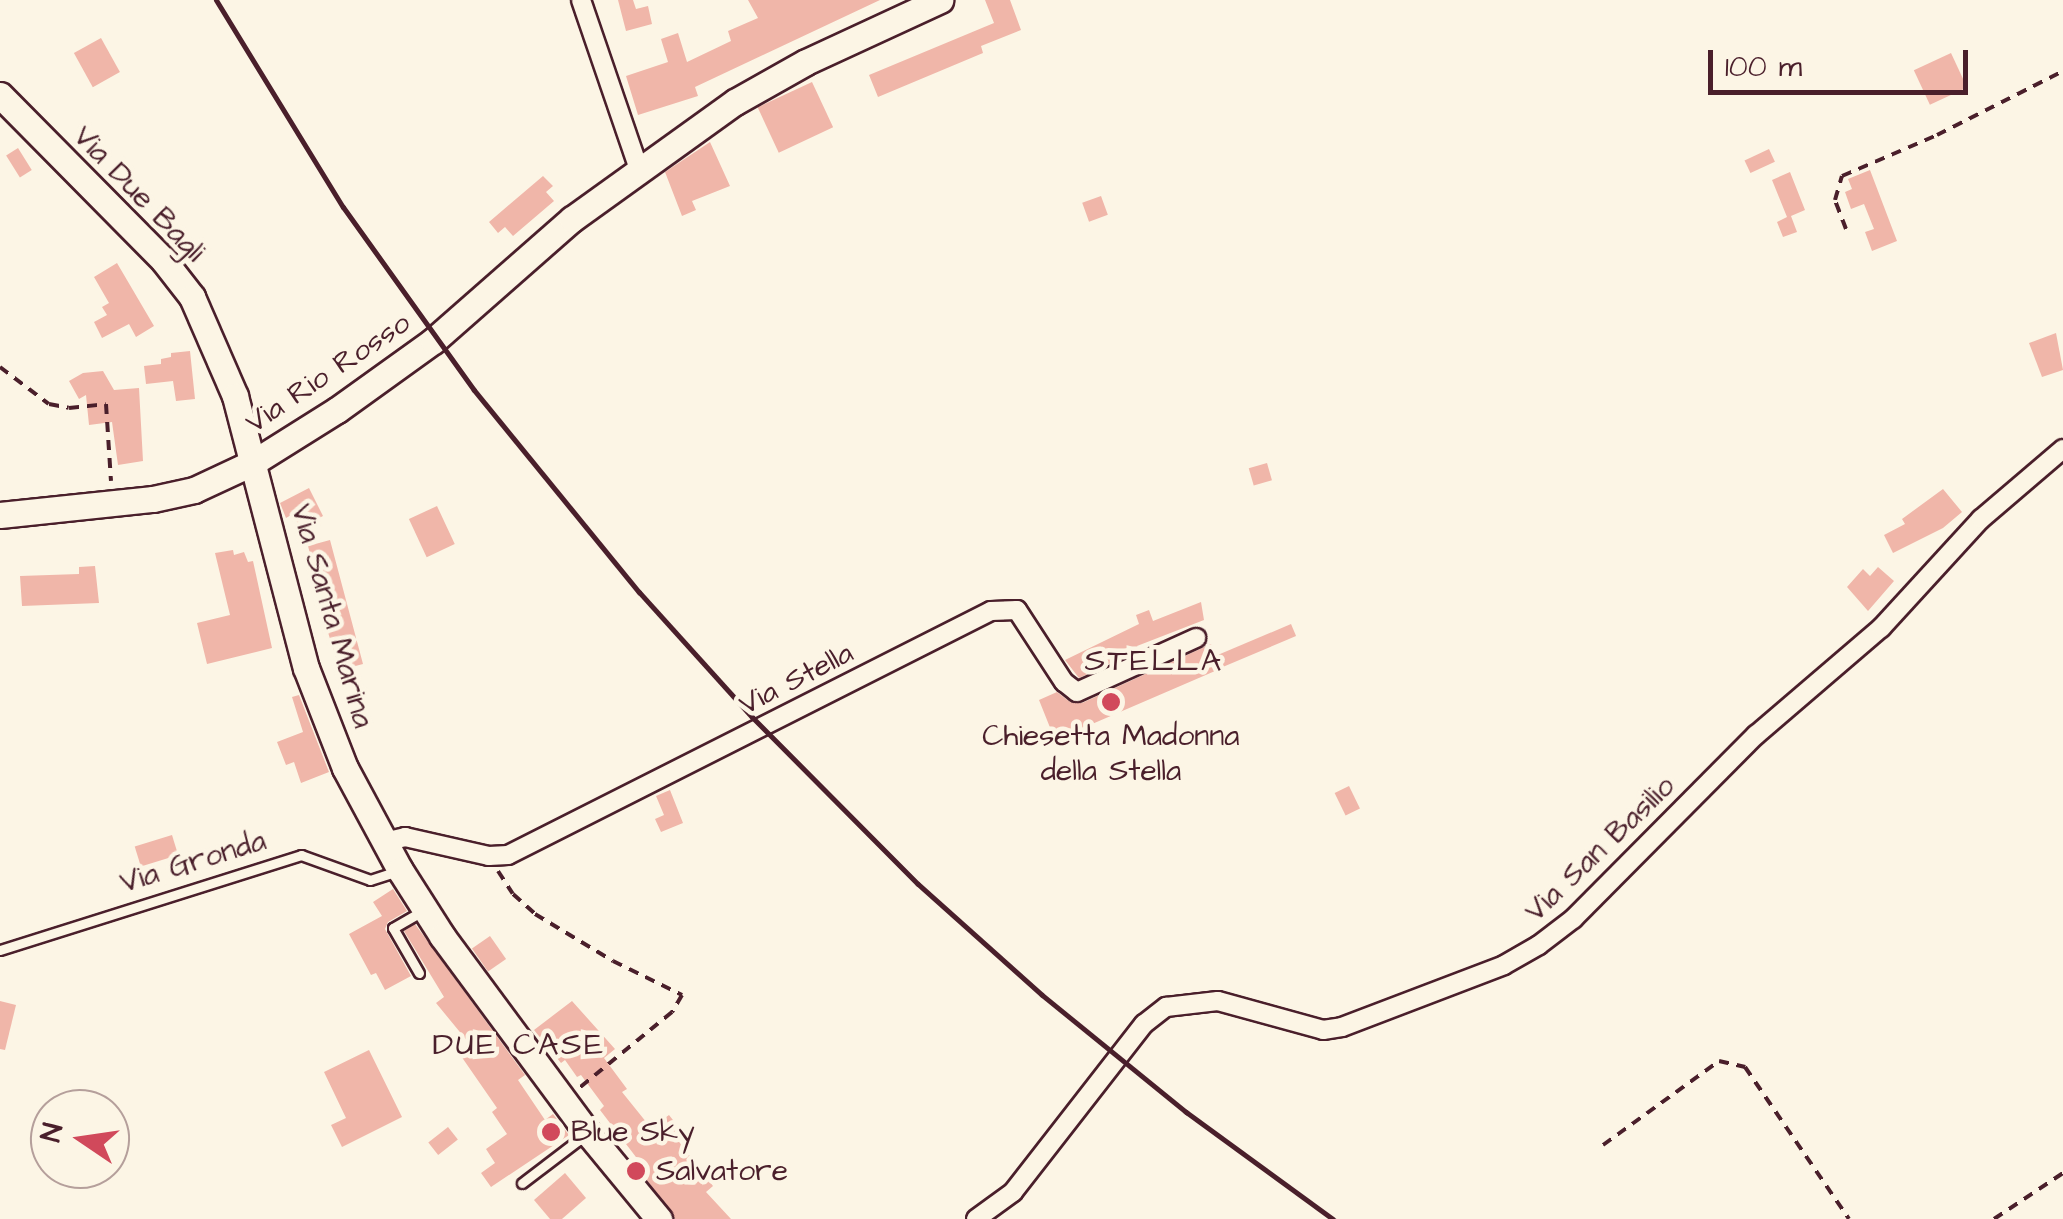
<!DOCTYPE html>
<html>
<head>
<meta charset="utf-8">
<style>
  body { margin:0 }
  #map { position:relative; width:2063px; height:1219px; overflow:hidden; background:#fcf5e5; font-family:"Architects Daughter",sans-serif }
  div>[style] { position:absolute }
  .building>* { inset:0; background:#f0b6a9; transform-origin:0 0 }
  .path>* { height:4px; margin-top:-2px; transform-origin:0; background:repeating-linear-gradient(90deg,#4a1f2b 0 10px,transparent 0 18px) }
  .roads { filter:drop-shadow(2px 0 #4a1f2b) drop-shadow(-2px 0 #4a1f2b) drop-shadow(0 2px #4a1f2b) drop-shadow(0 -2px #4a1f2b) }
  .lane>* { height:9px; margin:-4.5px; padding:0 4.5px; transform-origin:4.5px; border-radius:4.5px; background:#fcf5e5 }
  .street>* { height:18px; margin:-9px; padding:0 9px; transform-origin:9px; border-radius:9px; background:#fcf5e5 }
  .secondary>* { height:25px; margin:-12.5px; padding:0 12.5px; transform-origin:12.5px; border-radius:12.5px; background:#fcf5e5 }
  .rail>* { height:5px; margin:-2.5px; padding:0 2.5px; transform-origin:2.5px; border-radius:2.5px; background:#4a1f2b }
  .dots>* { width:28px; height:28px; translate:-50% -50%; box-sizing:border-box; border:5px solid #fcf5e5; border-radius:50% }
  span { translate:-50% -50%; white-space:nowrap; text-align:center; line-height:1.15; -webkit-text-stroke:9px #fcf5e5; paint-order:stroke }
  .street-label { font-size:30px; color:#4a1f2b }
  .poi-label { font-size:30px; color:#4a1f2b }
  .left { translate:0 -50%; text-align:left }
  .neighbourhood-label { font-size:32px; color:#4a1f2b; letter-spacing:2.5px }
  .north { position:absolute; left:30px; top:1089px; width:100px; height:100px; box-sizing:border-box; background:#fcf5e5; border:2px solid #b59f9b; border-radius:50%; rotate:283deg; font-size:28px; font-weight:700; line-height:40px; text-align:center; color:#4a1f2b }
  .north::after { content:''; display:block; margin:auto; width:35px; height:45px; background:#d1495b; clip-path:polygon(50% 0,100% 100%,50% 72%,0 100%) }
  .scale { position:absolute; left:1708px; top:50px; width:260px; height:45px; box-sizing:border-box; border:5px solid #4a1f2b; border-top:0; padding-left:12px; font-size:30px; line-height:35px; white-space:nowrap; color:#4a1f2b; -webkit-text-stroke:8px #fcf5e5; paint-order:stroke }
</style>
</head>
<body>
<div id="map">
  <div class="building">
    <i style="clip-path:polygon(618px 0,633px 0,636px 9px,648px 6px,652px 24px,626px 31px)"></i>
    <i style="clip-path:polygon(748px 0,880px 0,695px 87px,698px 96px,638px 115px,626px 76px,668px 62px,661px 39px,678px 33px,687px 62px,731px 41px,728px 31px,758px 18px)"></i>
    <i style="clip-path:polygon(985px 0,1010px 0,1021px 30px,981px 46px,983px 53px,878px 97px,869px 75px,994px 23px)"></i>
    <i style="left:101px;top:38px;width:39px;height:31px;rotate:61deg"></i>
    <i style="left:1951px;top:53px;width:38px;height:41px;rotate:65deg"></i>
    <i style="left:812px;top:82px;width:50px;height:60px;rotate:65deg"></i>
    <i style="clip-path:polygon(710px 142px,730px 186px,692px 201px,696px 210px,682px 216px,665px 172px)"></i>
    <i style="left:18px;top:148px;width:26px;height:14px;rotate:58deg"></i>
    <i style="left:1769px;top:149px;width:14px;height:27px;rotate:65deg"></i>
    <i style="clip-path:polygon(1870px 170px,1897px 241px,1872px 251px,1865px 232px,1874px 229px,1864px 204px,1851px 209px,1845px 192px,1852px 189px,1848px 179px)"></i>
    <i style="clip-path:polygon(1790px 172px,1805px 210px,1791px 216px,1797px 232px,1783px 237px,1777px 222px,1787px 217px,1772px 180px)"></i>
    <i style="clip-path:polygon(543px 176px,553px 186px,546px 192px,554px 201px,513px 236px,505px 227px,498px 233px,489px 222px)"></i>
    <i style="left:1101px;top:196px;width:20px;height:20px;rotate:70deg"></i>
    <i style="clip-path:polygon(117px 263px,154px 326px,136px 337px,129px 324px,102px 338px,94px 322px,107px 315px,102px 307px,109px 303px,94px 277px)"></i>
    <i style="clip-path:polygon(2056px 333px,2063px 370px,2042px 377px,2029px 343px)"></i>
    <i style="clip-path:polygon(190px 351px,195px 399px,176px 401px,173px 381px,146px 384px,144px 366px,161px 364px,161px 359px,171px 357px,171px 353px)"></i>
    <i style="clip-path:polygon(103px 371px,114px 390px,139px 388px,143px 461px,118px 465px,112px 422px,89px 425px,86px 395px,79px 399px,69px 381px,83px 373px)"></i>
    <i style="left:1267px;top:463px;width:18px;height:19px;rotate:74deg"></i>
    <i style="clip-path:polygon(309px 488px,323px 516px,300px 528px,293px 514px,286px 518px,280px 503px)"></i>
    <i style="clip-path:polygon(1943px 489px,1962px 512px,1943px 528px,1893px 553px,1884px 535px,1905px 524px,1902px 519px)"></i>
    <i style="left:437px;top:506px;width:42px;height:31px;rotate:65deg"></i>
    <i style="clip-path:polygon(330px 540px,363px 664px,340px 670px,317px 598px,321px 597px,308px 546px)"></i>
    <i style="clip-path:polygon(233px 550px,234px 555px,244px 552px,248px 562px,253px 561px,272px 648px,207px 664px,197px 623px,230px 615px,215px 553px)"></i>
    <i style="clip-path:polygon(95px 566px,99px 603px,22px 606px,20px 576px,79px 574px,79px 567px)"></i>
    <i style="clip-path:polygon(1878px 567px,1894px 581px,1868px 611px,1847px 587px,1863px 569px,1870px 576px)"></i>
    <i style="clip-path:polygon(1201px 602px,1204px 620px,1137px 646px,1139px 650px,1079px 678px,1065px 660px,1139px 624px,1136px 615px,1149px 610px,1153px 621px)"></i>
    <i style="left:1291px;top:624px;width:13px;height:79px;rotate:67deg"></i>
    <i style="clip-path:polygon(1211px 644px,1222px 668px,1055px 740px,1039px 700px,1057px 692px,1070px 702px,1082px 703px)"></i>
    <i style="clip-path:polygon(299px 695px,329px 772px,301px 783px,294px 762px,286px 765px,277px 742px,303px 732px,292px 697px)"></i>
    <i style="left:1349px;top:786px;width:25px;height:16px;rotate:64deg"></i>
    <i style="clip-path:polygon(670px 790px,683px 823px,661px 832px,655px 819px,664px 815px,656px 796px)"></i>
    <i style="left:172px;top:835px;width:21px;height:39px;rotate:73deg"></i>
    <i style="clip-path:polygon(393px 889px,407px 911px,388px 922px,385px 929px,411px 976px,385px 990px,376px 973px,371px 975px,349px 934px,382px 916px,373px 902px)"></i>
    <i style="clip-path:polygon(415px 924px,525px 1075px,518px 1080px,545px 1120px,553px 1114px,569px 1135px,491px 1187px,481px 1173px,495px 1163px,486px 1149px,507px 1134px,492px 1112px,497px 1108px,461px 1056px,473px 1048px,436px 1003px,444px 997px,404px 931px)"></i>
    <i style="left:490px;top:936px;width:28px;height:22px;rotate:55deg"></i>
    <i style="clip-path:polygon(0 1001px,16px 1005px,5px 1050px,0 1049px)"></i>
    <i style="clip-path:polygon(572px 1001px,615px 1049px,604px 1058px,627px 1089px,622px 1092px,651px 1128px,669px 1115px,680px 1129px,673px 1134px,713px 1186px,706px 1192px,731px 1219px,675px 1219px,635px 1164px,639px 1161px,600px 1110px,604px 1106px,581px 1075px,577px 1077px,565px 1060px,561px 1063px,534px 1030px)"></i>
    <i style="clip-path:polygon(369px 1050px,402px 1117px,342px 1147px,331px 1125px,346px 1118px,324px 1072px)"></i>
    <i style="left:448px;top:1127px;width:16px;height:25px;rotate:52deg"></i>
    <i style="clip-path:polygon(565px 1173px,586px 1198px,562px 1219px,550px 1219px,534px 1200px)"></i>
  </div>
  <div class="path">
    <i style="left:1846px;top:229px;width:31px;rotate:-111deg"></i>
    <i style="left:1835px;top:200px;width:25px;rotate:-74deg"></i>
    <i style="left:1842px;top:176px;width:103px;rotate:-23.3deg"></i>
    <i style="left:1937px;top:135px;width:141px;rotate:-26.9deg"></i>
    <i style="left:0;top:367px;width:61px;rotate:37.1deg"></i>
    <i style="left:49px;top:404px;width:20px;rotate:11deg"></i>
    <i style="left:69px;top:408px;width:37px;rotate:-6deg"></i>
    <i style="left:106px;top:404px;width:77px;rotate:86.3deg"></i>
    <i style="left:498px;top:871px;width:27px;rotate:57deg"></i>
    <i style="left:513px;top:894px;width:30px;rotate:42deg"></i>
    <i style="left:535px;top:914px;width:91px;rotate:31.1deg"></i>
    <i style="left:613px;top:961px;width:77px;rotate:26.2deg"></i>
    <i style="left:682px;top:995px;width:20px;rotate:120deg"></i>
    <i style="left:672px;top:1012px;width:120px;rotate:140.7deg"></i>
    <i style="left:1603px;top:1145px;width:143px;rotate:-35.9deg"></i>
    <i style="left:1719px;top:1061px;width:27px;rotate:13deg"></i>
    <i style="left:1745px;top:1067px;width:184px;rotate:55.6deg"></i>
    <i style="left:1994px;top:1219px;width:83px;rotate:-33.7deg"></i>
  </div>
  <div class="roads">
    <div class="lane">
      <i style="left:0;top:950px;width:316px;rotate:-17.5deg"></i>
      <i style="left:301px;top:855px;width:73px;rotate:19.9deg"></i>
      <i style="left:370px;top:880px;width:28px;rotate:-18deg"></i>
      <i style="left:419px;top:973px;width:52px;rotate:-120deg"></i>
      <i style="left:393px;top:928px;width:34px;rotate:-30deg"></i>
      <i style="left:522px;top:1183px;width:79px;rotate:-37.3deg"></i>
    </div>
    <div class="street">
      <i style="left:581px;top:0;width:179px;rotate:71.1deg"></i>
      <i style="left:384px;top:842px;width:22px;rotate:-13deg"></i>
      <i style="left:405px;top:837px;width:86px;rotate:12.7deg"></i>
      <i style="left:489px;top:856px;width:19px;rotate:-3deg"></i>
      <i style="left:508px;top:855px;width:541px;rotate:-26.8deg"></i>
      <i style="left:991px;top:611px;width:26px;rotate:-2deg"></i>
      <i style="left:1017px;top:610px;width:86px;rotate:56.9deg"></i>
      <i style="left:1064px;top:682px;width:16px;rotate:38deg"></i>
      <i style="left:1077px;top:692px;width:131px;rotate:-24.4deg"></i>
      <i style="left:976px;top:1219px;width:46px;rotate:-36.1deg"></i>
      <i style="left:1013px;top:1192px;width:213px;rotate:-52.1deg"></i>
      <i style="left:1144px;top:1024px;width:28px;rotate:-38deg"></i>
      <i style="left:1166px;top:1007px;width:52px;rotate:-6.6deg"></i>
      <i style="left:1218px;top:1001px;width:109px;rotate:15.4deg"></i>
      <i style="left:1323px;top:1030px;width:19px;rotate:-9deg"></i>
      <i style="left:1342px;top:1027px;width:173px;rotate:-20.9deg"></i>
      <i style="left:1504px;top:965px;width:40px;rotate:-29.7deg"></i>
      <i style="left:1539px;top:945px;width:43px;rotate:-37.4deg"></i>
      <i style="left:1573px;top:919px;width:260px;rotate:-45.2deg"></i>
      <i style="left:1756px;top:735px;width:165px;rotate:-40.6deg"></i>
      <i style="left:1881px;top:628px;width:148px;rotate:-47.5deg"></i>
      <i style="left:1981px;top:519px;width:108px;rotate:-40.5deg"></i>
    </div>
    <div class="secondary">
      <i style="left:0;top:95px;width:233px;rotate:45.3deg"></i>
      <i style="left:164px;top:261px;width:46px;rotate:52.1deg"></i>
      <i style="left:192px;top:297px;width:108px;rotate:66.5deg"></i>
      <i style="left:235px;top:396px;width:281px;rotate:75.4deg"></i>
      <i style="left:306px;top:668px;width:107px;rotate:68.7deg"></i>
      <i style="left:345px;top:768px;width:116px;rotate:61.7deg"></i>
      <i style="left:400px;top:870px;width:78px;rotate:57.5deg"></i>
      <i style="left:442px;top:936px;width:245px;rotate:53.5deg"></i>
      <i style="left:588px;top:1133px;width:112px;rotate:50.5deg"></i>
      <i style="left:0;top:515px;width:154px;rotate:-6deg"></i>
      <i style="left:153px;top:499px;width:42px;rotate:-12.4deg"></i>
      <i style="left:194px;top:490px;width:66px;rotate:-25deg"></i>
      <i style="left:254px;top:462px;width:98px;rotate:-32.1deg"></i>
      <i style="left:337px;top:410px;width:118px;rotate:-35.7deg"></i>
      <i style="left:433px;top:341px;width:185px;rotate:-41.3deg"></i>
      <i style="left:572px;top:219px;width:201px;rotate:-35.7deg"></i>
      <i style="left:735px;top:102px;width:81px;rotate:-29.4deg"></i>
      <i style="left:806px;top:62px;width:148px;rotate:-24.8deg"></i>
    </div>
  </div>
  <div class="rail">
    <i style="left:216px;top:0;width:243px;rotate:58.5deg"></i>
    <i style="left:343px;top:207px;width:225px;rotate:54.4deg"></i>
    <i style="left:474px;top:390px;width:261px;rotate:50.8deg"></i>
    <i style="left:639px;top:592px;width:169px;rotate:47.9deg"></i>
    <i style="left:752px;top:717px;width:235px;rotate:45.2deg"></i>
    <i style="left:918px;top:884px;width:166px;rotate:41.8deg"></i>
    <i style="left:1042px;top:995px;width:186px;rotate:39.1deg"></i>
    <i style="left:1186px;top:1112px;width:182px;rotate:36.1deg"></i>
  </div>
  <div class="dots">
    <i style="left:1111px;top:702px;background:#d1495b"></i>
    <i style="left:551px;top:1132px;background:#d1495b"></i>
    <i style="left:636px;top:1171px;background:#d1495b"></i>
  </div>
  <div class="street-label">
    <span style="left:139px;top:194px;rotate:46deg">Via Due Bagli</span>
    <span style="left:328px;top:373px;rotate:-34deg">Via Rio Rosso</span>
    <span style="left:332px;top:616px;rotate:74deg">Via Santa Marina</span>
    <span style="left:796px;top:679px;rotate:-27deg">Via Stella</span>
    <span style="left:1600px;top:849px;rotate:-44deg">Via San Basilio</span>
    <span style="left:193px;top:862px;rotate:-17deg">Via Gronda</span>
  </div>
  <div class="poi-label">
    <span style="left:1111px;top:753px">Chiesetta Madonna<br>della Stella</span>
    <span class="left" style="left:571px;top:1132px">Blue Sky</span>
    <span class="left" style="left:656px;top:1171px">Salvatore</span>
  </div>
  <div class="neighbourhood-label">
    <span style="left:1154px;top:661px">STELLA</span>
    <span style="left:519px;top:1045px">DUE CASE</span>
  </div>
  <div class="north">N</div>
  <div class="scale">100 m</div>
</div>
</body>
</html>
